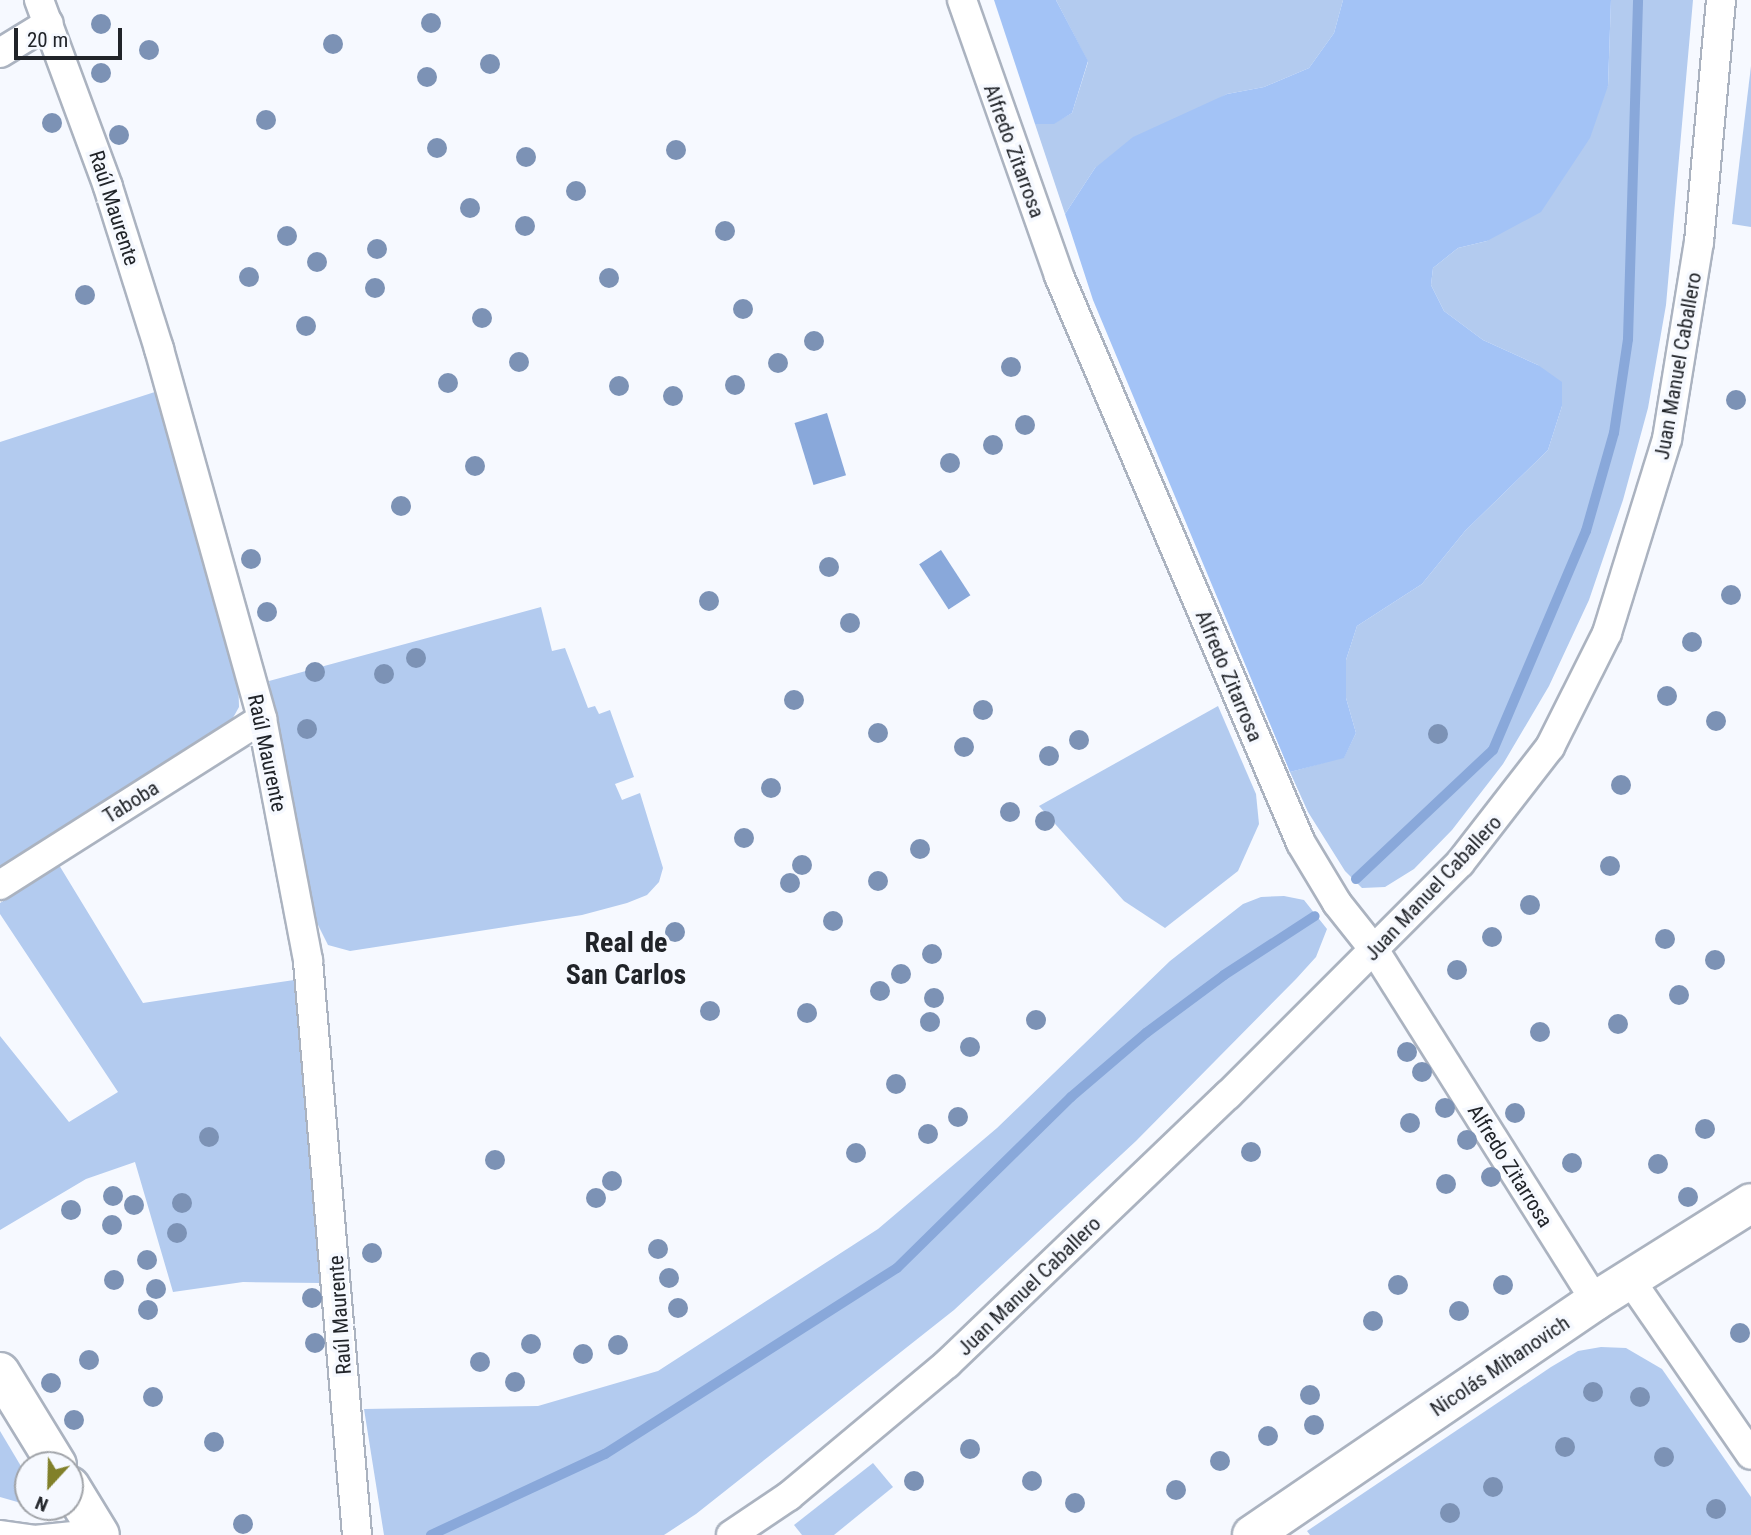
<!DOCTYPE html>
<html>
<head>
<meta charset="utf-8">
<style>
  body { margin:0 }
  #map { position:relative; width:1751px; height:1535px; overflow:hidden; background:#f6f9ff; font-family:"Roboto Condensed",sans-serif }
  div>[style] { position:absolute }
  .green>* { inset:0; background:#b3cbef }
  .forest>* { inset:0; background:#a3c3f6 }
  .water>* { inset:0; background:#89a8da; transform-origin:0 0 }
  .stream>* { height:10px; margin:-5px; padding:0 5px; transform-origin:5px; border-radius:5px; background:#89a8da }
  .roads { filter:drop-shadow(2px 0 #abb3c0) drop-shadow(-2px 0 #abb3c0) drop-shadow(0 2px #abb3c0) drop-shadow(0 -2px #abb3c0) }
  .lane>* { height:14px; margin:-7px; padding:0 7px; transform-origin:7px; border-radius:7px; background:#fff }
  .street>* { height:28px; margin:-14px; padding:0 14px; transform-origin:14px; border-radius:14px; background:#fff }
  .secondary>* { height:38px; margin:-19px; padding:0 19px; transform-origin:19px; border-radius:19px; background:#fff }
  .trees>* { width:20px; height:20px; margin:-10px; border-radius:50%; background:#7c92b5 }
  span { translate:-50% -50%; white-space:nowrap; text-align:center; line-height:1.15; -webkit-text-stroke:7px #f6f9ff; paint-order:stroke }
  .street-label { font-size:21px; color:#212429 }
  .district-label { font-size:28px; color:#212429; font-weight:700 }
  .north { position:absolute; left:14px; top:1451px; width:70px; height:70px; box-sizing:border-box; background:#f6f9ff; border:2px solid #a1a4a9; border-radius:50%; rotate:202deg; font-size:19px; font-weight:700; line-height:28px; text-align:center; color:#212429 }
  .north::after { content:''; display:block; margin:auto; width:24px; height:32px; background:#818029; clip-path:polygon(50% 0,100% 100%,50% 72%,0 100%) }
  .scale { position:absolute; left:14px; top:28px; width:108px; height:32px; box-sizing:border-box; border:4px solid #212429; border-top:0; padding-left:9px; font-size:21px; line-height:24px; white-space:nowrap; color:#212429; -webkit-text-stroke:5px #f6f9ff; paint-order:stroke }
</style>
</head>
<body>
<div id="map">
  <div class="green">
    <i style="clip-path:polygon(1056px 0,1343px 0,1334px 33px,1309px 68px,1264px 87px,1227px 94px,1095px 168px,1065px 214px,1035px 124px,1054px 123px,1072px 113px,1088px 62px)"></i>
    <i style="clip-path:polygon(1611px 0,1693px 0,1666px 305px,1648px 408px,1623px 500px,1589px 600px,1549px 686px,1503px 764px,1452px 830px,1414px 869px,1385px 887px,1362px 888px,1345px 871px,1308px 812px,1290px 772px,1344px 757px,1356px 733px,1346px 698px,1346px 660px,1357px 626px,1422px 584px,1465px 531px,1548px 450px,1562px 406px,1538px 365px,1483px 340px,1444px 311px,1431px 285px,1433px 268px,1458px 248px,1487px 241px,1608px 86px)"></i>
    <i style="clip-path:polygon(1751px 66px,1751px 227px,1732px 224px)"></i>
    <i style="clip-path:polygon(161px 390px,238px 673px,239px 707px,229px 725px,0 869px,0 442px)"></i>
    <i style="clip-path:polygon(541px 607px,552px 651px,565px 648px,588px 708px,595px 706px,599px 714px,610px 710px,634px 777px,615px 784px,622px 800px,640px 793px,663px 868px,659px 882px,647px 895px,627px 903px,582px 915px,350px 951px,328px 945px,317px 923px,269px 681px)"></i>
    <i style="clip-path:polygon(1218px 706px,1256px 794px,1259px 824px,1238px 871px,1165px 928px,1124px 901px,1039px 806px)"></i>
    <i style="clip-path:polygon(59px 865px,143px 1003px,294px 980px,321px 1283px,243px 1282px,173px 1292px,135px 1162px,86px 1179px,0 1230px,0 1036px,69px 1122px,118px 1092px,0 914px,0 903px)"></i>
    <i style="clip-path:polygon(1284px 896px,1304px 900px,1327px 929px,1316px 957px,1296px 979px,1136px 1141px,954px 1310px,696px 1514px,664px 1535px,384px 1535px,364px 1409px,538px 1406px,658px 1371px,878px 1229px,997px 1128px,1170px 961px,1243px 904px,1261px 897px)"></i>
    <i style="clip-path:polygon(1601px 1347px,1626px 1348px,1662px 1369px,1751px 1497px,1751px 1535px,1310px 1535px,1307px 1531px,1551px 1367px,1578px 1351px)"></i>
    <i style="clip-path:polygon(0 1431px,28px 1478px,28px 1505px,0 1497px)"></i>
    <i style="clip-path:polygon(873px 1463px,893px 1487px,834px 1535px,802px 1535px,794px 1525px)"></i>
  </div>
  <div class="forest">
    <i style="clip-path:polygon(994px 0,1056px 0,1088px 61px,1072px 113px,1054px 124px,1035px 124px)"></i>
    <i style="clip-path:polygon(1343px 0,1611px 0,1608px 86px,1590px 138px,1541px 212px,1487px 241px,1458px 248px,1433px 268px,1431px 285px,1444px 311px,1483px 340px,1538px 365px,1562px 382px,1562px 406px,1548px 450px,1465px 531px,1422px 584px,1357px 626px,1346px 660px,1346px 698px,1356px 733px,1344px 758px,1290px 772px,1093px 300px,1065px 214px,1095px 168px,1133px 137px,1227px 94px,1264px 87px,1309px 68px,1334px 33px)"></i>
  </div>
  <div class="water">
    <i style="left:827px;top:413px;width:65px;height:34px;rotate:73deg"></i>
    <i style="left:941px;top:550px;width:54px;height:26px;rotate:57deg"></i>
  </div>
  <div class="stream">
    <i style="left:1356px;top:879px;width:188px;rotate:-43.3deg"></i>
    <i style="left:1493px;top:750px;width:238px;rotate:-67deg"></i>
    <i style="left:1586px;top:531px;width:102px;rotate:-74.1deg"></i>
    <i style="left:1614px;top:433px;width:95px;rotate:-81.5deg"></i>
    <i style="left:1628px;top:339px;width:339px;rotate:-88.3deg"></i>
    <i style="left:431px;top:1535px;width:192px;rotate:-25deg"></i>
    <i style="left:605px;top:1454px;width:346px;rotate:-32.5deg"></i>
    <i style="left:897px;top:1268px;width:244px;rotate:-44.5deg"></i>
    <i style="left:1071px;top:1097px;width:99px;rotate:-40.5deg"></i>
    <i style="left:1146px;top:1033px;width:97px;rotate:-36.6deg"></i>
    <i style="left:1224px;top:975px;width:108px;rotate:-33deg"></i>
  </div>
  <div class="roads">
    <div class="lane">
      <i style="left:0;top:1528px;width:34px;rotate:8deg"></i>
      <i style="left:34px;top:1533px;width:58px;rotate:-5.9deg"></i>
    </div>
    <div class="street">
      <i style="left:39px;top:0;width:199px;rotate:69.7deg"></i>
      <i style="left:108px;top:187px;width:170px;rotate:72.5deg"></i>
      <i style="left:159px;top:349px;width:384px;rotate:74.4deg"></i>
      <i style="left:262px;top:719px;width:246px;rotate:79.2deg"></i>
      <i style="left:308px;top:961px;width:576px;rotate:85.12deg"></i>
      <i style="left:962px;top:0;width:293px;rotate:70.6deg"></i>
      <i style="left:1059px;top:276px;width:616px;rotate:66.89deg"></i>
      <i style="left:1301px;top:843px;width:70px;rotate:59deg"></i>
      <i style="left:1337px;top:903px;width:61px;rotate:51.6deg"></i>
      <i style="left:1375px;top:951px;width:413px;rotate:57.8deg"></i>
      <i style="left:0;top:53px;width:57px;rotate:-31.5deg"></i>
      <i style="left:0;top:885px;width:310px;rotate:-32.4deg"></i>
      <i style="left:1631px;top:1281px;width:211px;rotate:55.4deg"></i>
      <i style="left:731px;top:1535px;width:70px;rotate:-33.9deg"></i>
      <i style="left:789px;top:1496px;width:206px;rotate:-39.9deg"></i>
      <i style="left:947px;top:1364px;width:389px;rotate:-43.8deg"></i>
      <i style="left:1228px;top:1095px;width:328px;rotate:-45deg"></i>
      <i style="left:1460px;top:863px;width:147px;rotate:-52.2deg"></i>
      <i style="left:1550px;top:747px;width:127px;rotate:-63.4deg"></i>
      <i style="left:1607px;top:633px;width:203px;rotate:-72.8deg"></i>
      <i style="left:1667px;top:439px;width:200px;rotate:-80.8deg"></i>
      <i style="left:1699px;top:242px;width:243px;rotate:-84.8deg"></i>
    </div>
    <div class="secondary">
      <i style="left:0;top:1372px;width:109px;rotate:58.5deg"></i>
      <i style="left:70px;top:1486px;width:57px;rotate:58.5deg"></i>
      <i style="left:1252px;top:1535px;width:415px;rotate:-34.3deg"></i>
      <i style="left:1595px;top:1301px;width:184px;rotate:-32.1deg"></i>
    </div>
  </div>
  <div class="trees">
    <i style="left:431px;top:23px"></i>
    <i style="left:101px;top:24px"></i>
    <i style="left:333px;top:44px"></i>
    <i style="left:149px;top:50px"></i>
    <i style="left:490px;top:64px"></i>
    <i style="left:101px;top:73px"></i>
    <i style="left:427px;top:77px"></i>
    <i style="left:266px;top:120px"></i>
    <i style="left:52px;top:123px"></i>
    <i style="left:119px;top:135px"></i>
    <i style="left:437px;top:148px"></i>
    <i style="left:676px;top:150px"></i>
    <i style="left:526px;top:157px"></i>
    <i style="left:576px;top:191px"></i>
    <i style="left:470px;top:208px"></i>
    <i style="left:525px;top:226px"></i>
    <i style="left:725px;top:231px"></i>
    <i style="left:287px;top:236px"></i>
    <i style="left:377px;top:249px"></i>
    <i style="left:317px;top:262px"></i>
    <i style="left:249px;top:277px"></i>
    <i style="left:609px;top:278px"></i>
    <i style="left:375px;top:288px"></i>
    <i style="left:85px;top:295px"></i>
    <i style="left:743px;top:309px"></i>
    <i style="left:482px;top:318px"></i>
    <i style="left:306px;top:326px"></i>
    <i style="left:814px;top:341px"></i>
    <i style="left:519px;top:362px"></i>
    <i style="left:778px;top:363px"></i>
    <i style="left:1011px;top:367px"></i>
    <i style="left:448px;top:383px"></i>
    <i style="left:735px;top:385px"></i>
    <i style="left:619px;top:386px"></i>
    <i style="left:673px;top:396px"></i>
    <i style="left:1736px;top:400px"></i>
    <i style="left:1025px;top:425px"></i>
    <i style="left:993px;top:445px"></i>
    <i style="left:950px;top:463px"></i>
    <i style="left:475px;top:466px"></i>
    <i style="left:401px;top:506px"></i>
    <i style="left:251px;top:559px"></i>
    <i style="left:829px;top:567px"></i>
    <i style="left:1731px;top:595px"></i>
    <i style="left:709px;top:601px"></i>
    <i style="left:267px;top:612px"></i>
    <i style="left:850px;top:623px"></i>
    <i style="left:1692px;top:642px"></i>
    <i style="left:416px;top:658px"></i>
    <i style="left:315px;top:672px"></i>
    <i style="left:384px;top:674px"></i>
    <i style="left:1667px;top:696px"></i>
    <i style="left:794px;top:700px"></i>
    <i style="left:983px;top:710px"></i>
    <i style="left:1716px;top:721px"></i>
    <i style="left:307px;top:729px"></i>
    <i style="left:878px;top:733px"></i>
    <i style="left:1438px;top:734px"></i>
    <i style="left:1079px;top:740px"></i>
    <i style="left:964px;top:747px"></i>
    <i style="left:1049px;top:756px"></i>
    <i style="left:1621px;top:785px"></i>
    <i style="left:771px;top:788px"></i>
    <i style="left:1010px;top:812px"></i>
    <i style="left:1045px;top:821px"></i>
    <i style="left:744px;top:838px"></i>
    <i style="left:920px;top:849px"></i>
    <i style="left:802px;top:865px"></i>
    <i style="left:1610px;top:866px"></i>
    <i style="left:878px;top:881px"></i>
    <i style="left:790px;top:883px"></i>
    <i style="left:1530px;top:905px"></i>
    <i style="left:833px;top:921px"></i>
    <i style="left:675px;top:932px"></i>
    <i style="left:1492px;top:937px"></i>
    <i style="left:1665px;top:939px"></i>
    <i style="left:932px;top:954px"></i>
    <i style="left:1715px;top:960px"></i>
    <i style="left:1457px;top:970px"></i>
    <i style="left:901px;top:974px"></i>
    <i style="left:880px;top:991px"></i>
    <i style="left:1679px;top:995px"></i>
    <i style="left:934px;top:998px"></i>
    <i style="left:710px;top:1011px"></i>
    <i style="left:807px;top:1013px"></i>
    <i style="left:1036px;top:1020px"></i>
    <i style="left:930px;top:1022px"></i>
    <i style="left:1618px;top:1024px"></i>
    <i style="left:1540px;top:1032px"></i>
    <i style="left:970px;top:1047px"></i>
    <i style="left:1407px;top:1052px"></i>
    <i style="left:1422px;top:1072px"></i>
    <i style="left:896px;top:1084px"></i>
    <i style="left:1445px;top:1108px"></i>
    <i style="left:1515px;top:1113px"></i>
    <i style="left:958px;top:1117px"></i>
    <i style="left:1410px;top:1123px"></i>
    <i style="left:1705px;top:1129px"></i>
    <i style="left:928px;top:1134px"></i>
    <i style="left:209px;top:1137px"></i>
    <i style="left:1467px;top:1140px"></i>
    <i style="left:1251px;top:1152px"></i>
    <i style="left:856px;top:1153px"></i>
    <i style="left:495px;top:1160px"></i>
    <i style="left:1572px;top:1163px"></i>
    <i style="left:1658px;top:1164px"></i>
    <i style="left:1491px;top:1177px"></i>
    <i style="left:612px;top:1181px"></i>
    <i style="left:1446px;top:1184px"></i>
    <i style="left:113px;top:1196px"></i>
    <i style="left:1688px;top:1197px"></i>
    <i style="left:596px;top:1198px"></i>
    <i style="left:182px;top:1203px"></i>
    <i style="left:134px;top:1205px"></i>
    <i style="left:71px;top:1210px"></i>
    <i style="left:112px;top:1225px"></i>
    <i style="left:177px;top:1233px"></i>
    <i style="left:658px;top:1249px"></i>
    <i style="left:372px;top:1253px"></i>
    <i style="left:147px;top:1260px"></i>
    <i style="left:669px;top:1278px"></i>
    <i style="left:114px;top:1280px"></i>
    <i style="left:1398px;top:1285px"></i>
    <i style="left:1503px;top:1285px"></i>
    <i style="left:156px;top:1289px"></i>
    <i style="left:312px;top:1298px"></i>
    <i style="left:678px;top:1308px"></i>
    <i style="left:148px;top:1310px"></i>
    <i style="left:1459px;top:1311px"></i>
    <i style="left:1373px;top:1321px"></i>
    <i style="left:1740px;top:1333px"></i>
    <i style="left:315px;top:1343px"></i>
    <i style="left:531px;top:1344px"></i>
    <i style="left:618px;top:1345px"></i>
    <i style="left:583px;top:1354px"></i>
    <i style="left:89px;top:1360px"></i>
    <i style="left:480px;top:1362px"></i>
    <i style="left:515px;top:1382px"></i>
    <i style="left:51px;top:1383px"></i>
    <i style="left:1593px;top:1392px"></i>
    <i style="left:1310px;top:1395px"></i>
    <i style="left:153px;top:1397px"></i>
    <i style="left:1640px;top:1397px"></i>
    <i style="left:74px;top:1420px"></i>
    <i style="left:1314px;top:1425px"></i>
    <i style="left:1268px;top:1436px"></i>
    <i style="left:214px;top:1442px"></i>
    <i style="left:1565px;top:1447px"></i>
    <i style="left:970px;top:1449px"></i>
    <i style="left:1664px;top:1457px"></i>
    <i style="left:1220px;top:1461px"></i>
    <i style="left:914px;top:1481px"></i>
    <i style="left:1032px;top:1481px"></i>
    <i style="left:1493px;top:1487px"></i>
    <i style="left:1176px;top:1490px"></i>
    <i style="left:1075px;top:1503px"></i>
    <i style="left:1716px;top:1509px"></i>
    <i style="left:1450px;top:1513px"></i>
    <i style="left:243px;top:1524px"></i>
  </div>
  <div class="street-label">
    <span style="left:1014px;top:151px;rotate:70deg">Alfredo Zitarrosa</span>
    <span style="left:114px;top:208px;rotate:72deg">Raúl Maurente</span>
    <span style="left:1678px;top:366px;rotate:-80deg">Juan Manuel Caballero</span>
    <span style="left:1229px;top:676px;rotate:67deg">Alfredo Zitarrosa</span>
    <span style="left:267px;top:753px;rotate:78deg">Raúl Maurente</span>
    <span style="left:131px;top:802px;rotate:-32deg">Taboba</span>
    <span style="left:1433px;top:888px;rotate:-47deg">Juan Manuel Caballero</span>
    <span style="left:1510px;top:1166px;rotate:58deg">Alfredo Zitarrosa</span>
    <span style="left:1029px;top:1286px;rotate:-44deg">Juan Manuel Caballero</span>
    <span style="left:340px;top:1315px;rotate:-94deg">Raúl Maurente</span>
    <span style="left:1500px;top:1366px;rotate:-34deg">Nicolás Mihanovich</span>
  </div>
  <div class="district-label">
    <span style="left:626px;top:959px">Real de<br>San Carlos</span>
  </div>
  <div class="north">N</div>
  <div class="scale">20 m</div>
</div>
</body>
</html>
